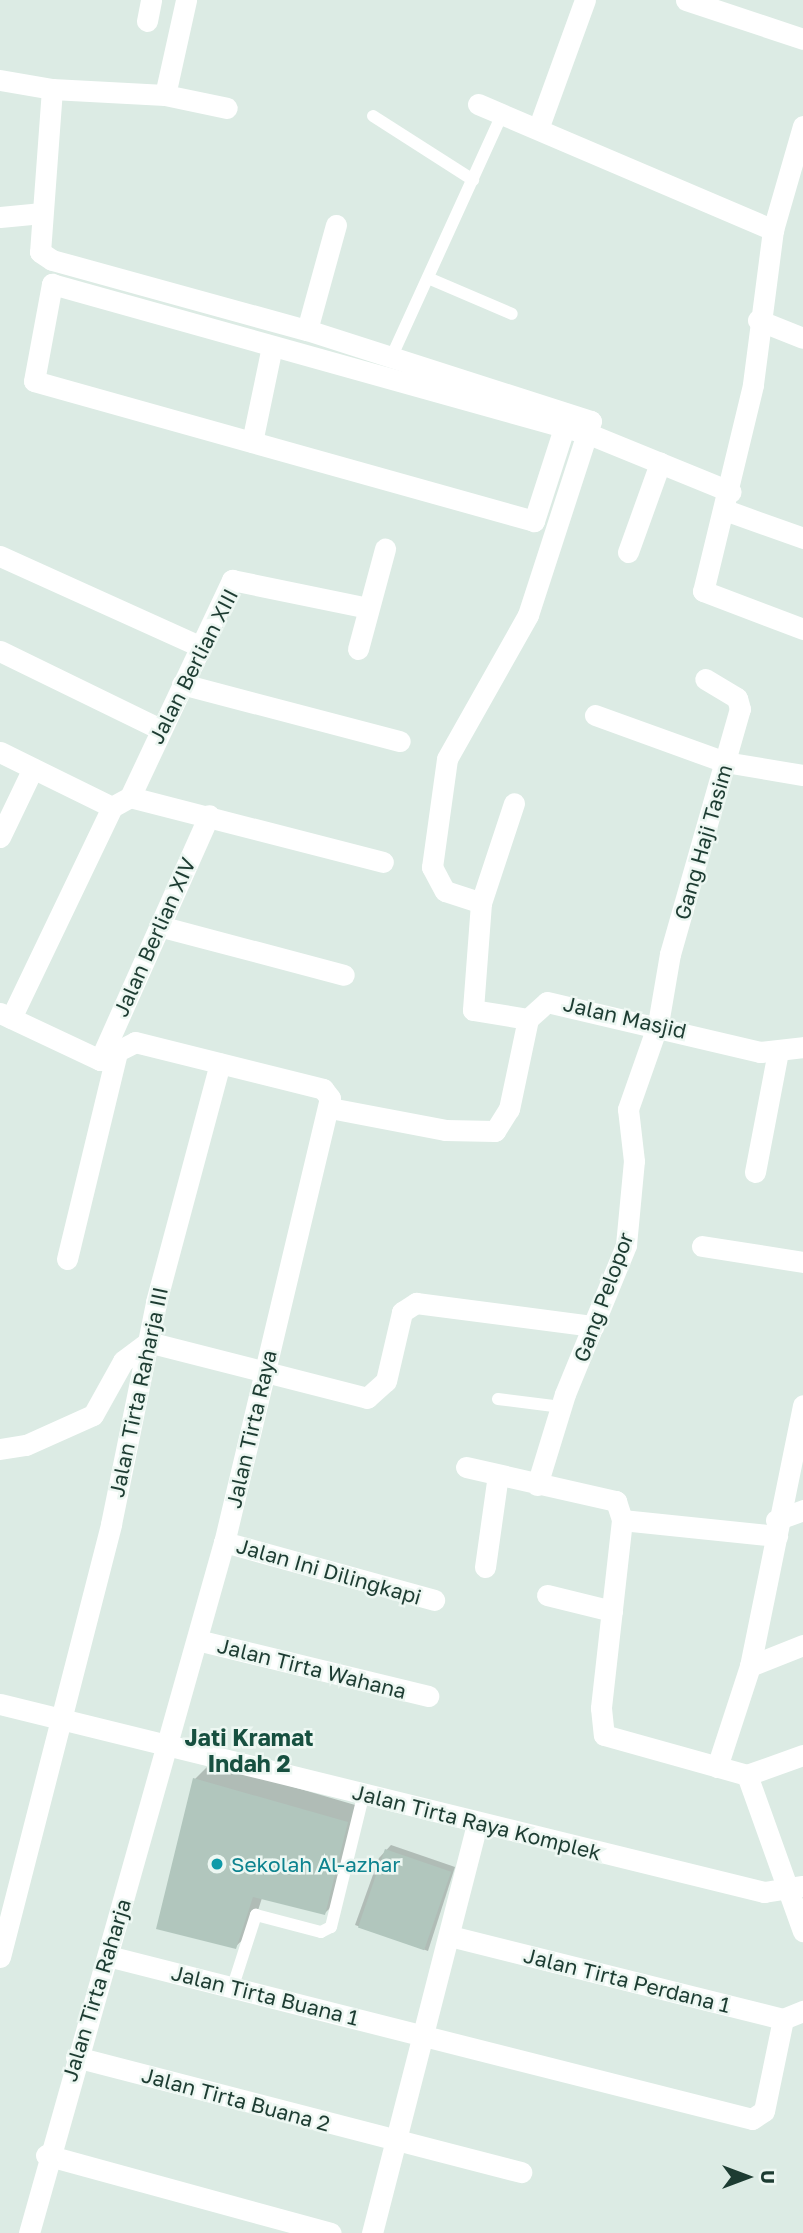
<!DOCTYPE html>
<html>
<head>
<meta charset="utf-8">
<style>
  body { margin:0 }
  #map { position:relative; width:803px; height:2233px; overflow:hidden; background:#dcebe4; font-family:"Golos Text",sans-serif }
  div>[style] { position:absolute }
  .shadow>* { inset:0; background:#0003 }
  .building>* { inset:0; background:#b1c6bd; transform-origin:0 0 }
  .service>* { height:12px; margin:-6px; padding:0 6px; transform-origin:6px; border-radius:6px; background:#fff }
  .minor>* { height:21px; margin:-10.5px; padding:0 10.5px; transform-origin:10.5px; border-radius:10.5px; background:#fff }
  .dots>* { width:19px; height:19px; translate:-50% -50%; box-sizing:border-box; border:4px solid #edf7f2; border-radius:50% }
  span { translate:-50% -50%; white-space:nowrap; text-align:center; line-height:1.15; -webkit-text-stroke:5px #edf7f2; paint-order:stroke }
  .street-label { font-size:21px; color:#1d3c32 }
  .culture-label { font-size:21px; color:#0d838f }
  .left { translate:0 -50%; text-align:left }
  .neighbourhood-label { font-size:23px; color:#175040; font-weight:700 }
  .north { position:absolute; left:712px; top:2142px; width:70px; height:70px; -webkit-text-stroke:5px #edf7f2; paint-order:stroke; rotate:90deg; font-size:19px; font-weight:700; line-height:28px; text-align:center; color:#1d3c32 }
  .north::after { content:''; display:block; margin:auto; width:24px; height:32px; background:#1d3c32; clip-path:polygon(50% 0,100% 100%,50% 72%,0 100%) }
</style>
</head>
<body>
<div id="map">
  <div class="shadow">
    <i style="clip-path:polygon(211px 1763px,362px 1807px,340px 1898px,324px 1914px,262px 1898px,251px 1932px,235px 1947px,195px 1779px)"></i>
    <i style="clip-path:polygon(391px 1845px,455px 1867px,428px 1951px,355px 1925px,379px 1858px)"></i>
  </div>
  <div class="building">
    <i style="clip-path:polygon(193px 1778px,348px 1822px,325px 1915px,253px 1897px,236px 1949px,156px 1929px)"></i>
    <i style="left:385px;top:1849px;width:70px;height:83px;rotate:19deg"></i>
  </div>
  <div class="service">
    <i style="left:373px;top:116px;width:119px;rotate:32.6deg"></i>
    <i style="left:428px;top:278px;width:91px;rotate:23.2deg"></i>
    <i style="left:391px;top:358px;width:268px;rotate:-65.5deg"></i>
    <i style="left:498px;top:1399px;width:64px;rotate:7.2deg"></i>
    <i style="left:233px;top:1986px;width:75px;rotate:-72.1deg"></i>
    <i style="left:256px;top:1915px;width:67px;rotate:14.7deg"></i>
    <i style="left:321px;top:1932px;width:11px;rotate:-27deg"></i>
    <i style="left:331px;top:1927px;width:138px;rotate:-76.2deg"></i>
  </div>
  <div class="minor">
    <i style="left:686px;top:0;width:123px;rotate:18.4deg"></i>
    <i style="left:147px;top:21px;width:21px;rotate:-79deg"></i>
    <i style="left:0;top:80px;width:53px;rotate:9.8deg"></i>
    <i style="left:52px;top:89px;width:163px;rotate:94.2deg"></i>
    <i style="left:40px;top:252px;width:14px;rotate:34deg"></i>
    <i style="left:52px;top:260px;width:264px;rotate:15.4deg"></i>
    <i style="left:307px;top:330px;width:298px;rotate:17.8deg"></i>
    <i style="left:591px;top:421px;width:204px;rotate:108deg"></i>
    <i style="left:528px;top:615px;width:165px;rotate:119.4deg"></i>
    <i style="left:447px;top:759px;width:109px;rotate:97.9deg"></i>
    <i style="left:432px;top:867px;width:27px;rotate:62deg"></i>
    <i style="left:445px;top:891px;width:38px;rotate:18deg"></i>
    <i style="left:481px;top:903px;width:107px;rotate:94.3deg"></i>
    <i style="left:473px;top:1010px;width:56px;rotate:9.3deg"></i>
    <i style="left:52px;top:89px;width:113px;rotate:3deg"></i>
    <i style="left:165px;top:95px;width:63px;rotate:11.8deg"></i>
    <i style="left:165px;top:95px;width:97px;rotate:-77.5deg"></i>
    <i style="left:478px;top:104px;width:321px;rotate:23.1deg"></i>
    <i style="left:803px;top:126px;width:108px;rotate:106.1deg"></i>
    <i style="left:773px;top:230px;width:156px;rotate:97.4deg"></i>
    <i style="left:753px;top:385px;width:212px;rotate:103.6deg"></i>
    <i style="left:703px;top:591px;width:107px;rotate:20.8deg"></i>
    <i style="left:538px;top:129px;width:137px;rotate:-70deg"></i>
    <i style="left:0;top:217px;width:42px;rotate:-5.4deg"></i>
    <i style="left:758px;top:320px;width:48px;rotate:21.8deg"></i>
    <i style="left:307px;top:330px;width:109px;rotate:-74.6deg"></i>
    <i style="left:564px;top:428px;width:98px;rotate:107.9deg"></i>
    <i style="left:534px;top:521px;width:519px;rotate:-164.36deg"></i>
    <i style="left:34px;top:381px;width:99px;rotate:-79.5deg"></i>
    <i style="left:52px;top:284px;width:558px;rotate:15.61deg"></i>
    <i style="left:589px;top:434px;width:153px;rotate:22.2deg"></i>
    <i style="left:252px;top:442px;width:93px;rotate:-78.2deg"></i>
    <i style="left:725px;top:510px;width:83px;rotate:19.7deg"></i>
    <i style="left:628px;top:552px;width:95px;rotate:-70.2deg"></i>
    <i style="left:0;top:556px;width:218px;rotate:24.3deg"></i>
    <i style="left:358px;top:649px;width:104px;rotate:-74.9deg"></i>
    <i style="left:0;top:651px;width:178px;rotate:26deg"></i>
    <i style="left:182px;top:684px;width:225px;rotate:14.7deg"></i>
    <i style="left:595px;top:715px;width:138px;rotate:19.9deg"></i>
    <i style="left:725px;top:762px;width:79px;rotate:9.5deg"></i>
    <i style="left:0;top:752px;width:125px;rotate:26.2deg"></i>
    <i style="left:112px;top:807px;width:21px;rotate:-29deg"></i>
    <i style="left:130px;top:797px;width:261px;rotate:14.4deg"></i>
    <i style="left:130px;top:797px;width:240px;rotate:-64.8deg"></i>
    <i style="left:232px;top:580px;width:139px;rotate:11.6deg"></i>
    <i style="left:0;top:837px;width:76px;rotate:-64.4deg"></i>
    <i style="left:481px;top:903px;width:105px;rotate:-71.7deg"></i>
    <i style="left:159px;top:926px;width:191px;rotate:14.8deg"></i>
    <i style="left:0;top:1013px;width:110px;rotate:25.2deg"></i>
    <i style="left:100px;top:1060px;width:39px;rotate:-27deg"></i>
    <i style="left:135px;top:1042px;width:194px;rotate:14deg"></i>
    <i style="left:323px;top:1089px;width:11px;rotate:52deg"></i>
    <i style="left:330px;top:1098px;width:456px;rotate:103.4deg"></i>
    <i style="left:224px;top:1542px;width:718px;rotate:105.76deg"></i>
    <i style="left:11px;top:1018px;width:234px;rotate:-64.4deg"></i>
    <i style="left:100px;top:1060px;width:268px;rotate:-66deg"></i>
    <i style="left:330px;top:1108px;width:117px;rotate:10.8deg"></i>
    <i style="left:445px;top:1130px;width:50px;rotate:1.1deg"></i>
    <i style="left:495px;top:1131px;width:26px;rotate:-58deg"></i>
    <i style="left:509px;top:1109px;width:92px;rotate:-78.1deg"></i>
    <i style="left:528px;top:1019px;width:25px;rotate:-42deg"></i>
    <i style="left:547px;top:1002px;width:219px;rotate:13.2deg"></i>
    <i style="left:760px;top:1052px;width:43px;rotate:-6.6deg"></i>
    <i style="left:755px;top:1172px;width:123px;rotate:-79.2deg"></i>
    <i style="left:702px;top:1246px;width:102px;rotate:9deg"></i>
    <i style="left:67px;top:1259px;width:217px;rotate:-76.4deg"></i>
    <i style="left:0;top:1449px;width:26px;rotate:-9deg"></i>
    <i style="left:26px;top:1445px;width:73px;rotate:-24.1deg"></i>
    <i style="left:93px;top:1415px;width:62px;rotate:-60.9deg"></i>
    <i style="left:123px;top:1361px;width:31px;rotate:-37deg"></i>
    <i style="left:148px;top:1342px;width:226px;rotate:14.3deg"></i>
    <i style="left:367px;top:1398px;width:25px;rotate:-42deg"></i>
    <i style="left:386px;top:1381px;width:71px;rotate:-76.9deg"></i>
    <i style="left:402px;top:1312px;width:17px;rotate:-33deg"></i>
    <i style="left:416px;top:1303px;width:179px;rotate:7.4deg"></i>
    <i style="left:466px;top:1467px;width:154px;rotate:12.8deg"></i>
    <i style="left:616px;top:1501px;width:20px;rotate:72deg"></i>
    <i style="left:622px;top:1520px;width:189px;rotate:96.4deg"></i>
    <i style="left:601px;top:1708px;width:27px;rotate:84deg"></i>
    <i style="left:604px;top:1735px;width:148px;rotate:15.6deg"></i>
    <i style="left:537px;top:1485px;width:95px;rotate:-72.9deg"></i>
    <i style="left:565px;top:1394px;width:161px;rotate:-67.7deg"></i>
    <i style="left:626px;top:1245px;width:84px;rotate:-84.6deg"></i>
    <i style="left:634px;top:1161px;width:52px;rotate:-96.6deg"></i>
    <i style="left:628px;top:1109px;width:90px;rotate:-70.6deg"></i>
    <i style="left:658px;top:1024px;width:71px;rotate:-80.3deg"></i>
    <i style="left:670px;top:954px;width:255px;rotate:-74.1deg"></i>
    <i style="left:740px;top:709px;width:11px;rotate:-105deg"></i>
    <i style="left:737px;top:698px;width:37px;rotate:-149deg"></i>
    <i style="left:622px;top:1520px;width:156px;rotate:5.9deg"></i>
    <i style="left:776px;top:1520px;width:29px;rotate:-20deg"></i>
    <i style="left:224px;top:1542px;width:218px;rotate:15.4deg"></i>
    <i style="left:485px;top:1567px;width:93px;rotate:-82deg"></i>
    <i style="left:547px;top:1595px;width:67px;rotate:13.8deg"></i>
    <i style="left:197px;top:1640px;width:238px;rotate:13.6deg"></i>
    <i style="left:750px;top:1666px;width:57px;rotate:-21.6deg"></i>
    <i style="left:0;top:1704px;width:787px;rotate:13.82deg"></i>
    <i style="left:764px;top:1892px;width:39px;rotate:-9deg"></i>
    <i style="left:717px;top:1767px;width:106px;rotate:-71.9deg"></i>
    <i style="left:750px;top:1666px;width:266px;rotate:-78.5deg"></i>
    <i style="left:747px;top:1775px;width:166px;rotate:70.3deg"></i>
    <i style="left:747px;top:1775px;width:59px;rotate:-19.7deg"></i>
    <i style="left:450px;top:1936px;width:343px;rotate:14deg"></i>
    <i style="left:783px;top:2019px;width:22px;rotate:-22deg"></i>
    <i style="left:108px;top:1956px;width:664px;rotate:14.2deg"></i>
    <i style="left:752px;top:2119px;width:14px;rotate:-34deg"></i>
    <i style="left:764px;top:2111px;width:94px;rotate:-78.3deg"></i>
    <i style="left:0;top:1957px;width:447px;rotate:-75.6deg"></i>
    <i style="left:111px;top:1524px;width:227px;rotate:-78.5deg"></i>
    <i style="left:156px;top:1302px;width:247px;rotate:-75deg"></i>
    <i style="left:76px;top:2057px;width:460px;rotate:14.5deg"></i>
    <i style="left:46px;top:2155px;width:295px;rotate:15.3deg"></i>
    <i style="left:372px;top:2233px;width:422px;rotate:-75.6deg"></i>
  </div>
  <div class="dots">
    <i style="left:217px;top:1864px;background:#0f9aa8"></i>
  </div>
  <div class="street-label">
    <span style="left:193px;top:666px;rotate:-63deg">Jalan Berlian XIII</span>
    <span style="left:703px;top:842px;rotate:-74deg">Gang Haji Tasim</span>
    <span style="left:154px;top:937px;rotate:-66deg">Jalan Berlian XIV</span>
    <span style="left:625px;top:1017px;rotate:13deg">Jalan Masjid</span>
    <span style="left:603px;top:1297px;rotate:-70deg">Gang Pelopor</span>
    <span style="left:138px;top:1392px;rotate:-78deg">Jalan Tirta Raharja III</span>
    <span style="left:251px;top:1429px;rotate:-77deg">Jalan Tirta Raya</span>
    <span style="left:329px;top:1571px;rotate:16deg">Jalan Ini Dilingkapi</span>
    <span style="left:312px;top:1668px;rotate:14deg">Jalan Tirta Wahana</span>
    <span style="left:477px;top:1822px;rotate:14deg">Jalan Tirta Raya Komplek</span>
    <span style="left:627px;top:1980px;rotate:14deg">Jalan Tirta Perdana 1</span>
    <span style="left:96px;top:1990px;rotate:-73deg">Jalan Tirta Raharja</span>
    <span style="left:265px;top:1995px;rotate:14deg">Jalan Tirta Buana 1</span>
    <span style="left:236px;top:2099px;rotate:15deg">Jalan Tirta Buana 2</span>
  </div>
  <div class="culture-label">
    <span class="left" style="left:231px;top:1864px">Sekolah Al-azhar</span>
  </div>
  <div class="neighbourhood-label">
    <span style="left:249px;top:1750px">Jati Kramat<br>Indah 2</span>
  </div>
  <div class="north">U</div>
</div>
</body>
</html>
